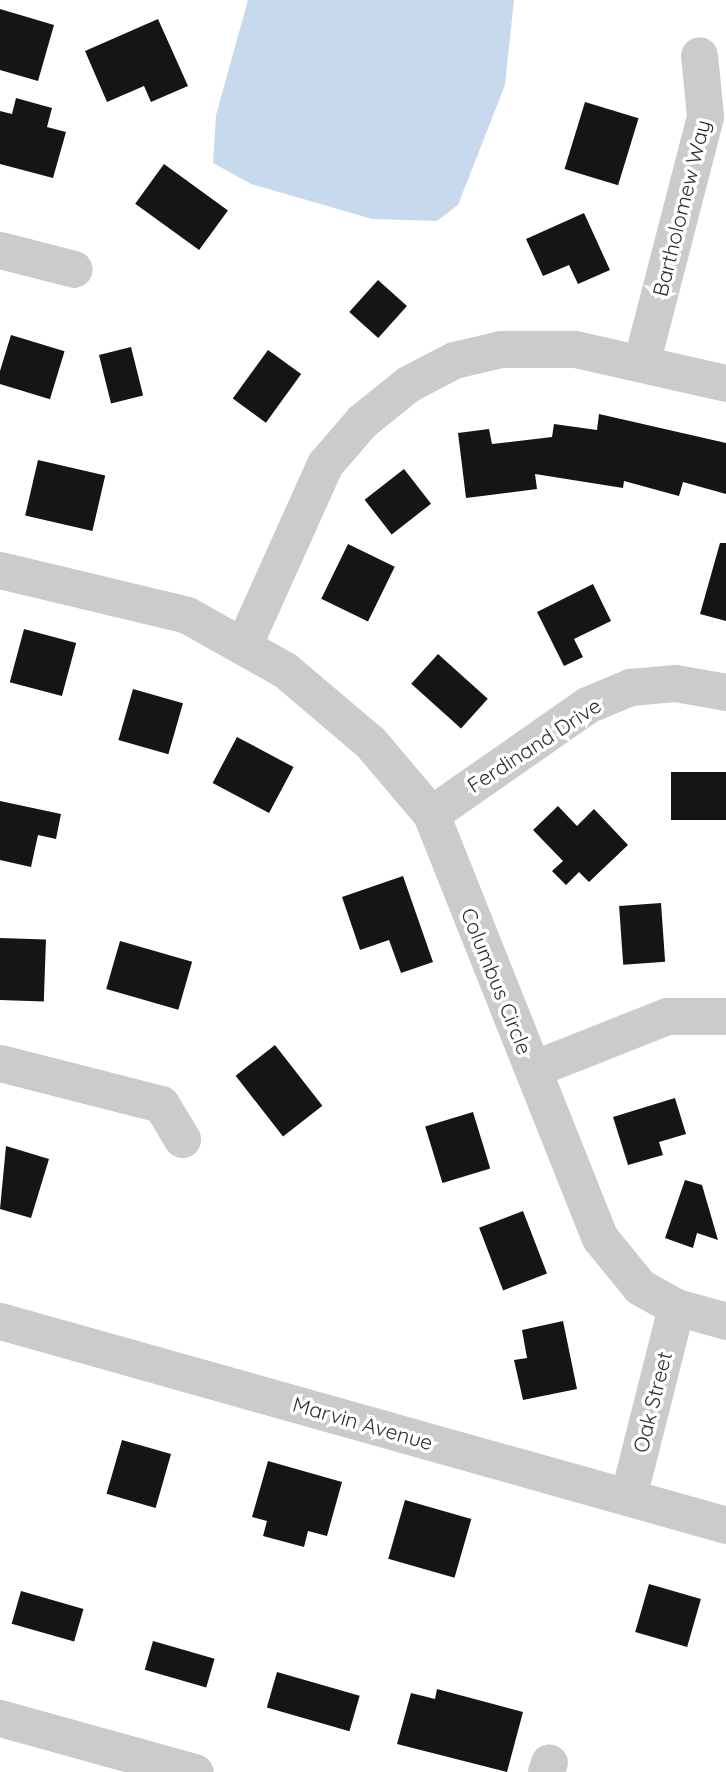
<!DOCTYPE html>
<html>
<head>
<meta charset="utf-8">
<style>
  body { margin:0 }
  #map { position:relative; width:726px; height:1772px; overflow:hidden; background:#fff; font-family:Quicksand,sans-serif }
  div>[style] { position:absolute }
  .water>* { inset:0; background:#c7daed }
  .building>* { inset:0; background:#151515; transform-origin:0 0 }
  .minor>* { height:37px; margin:-18.5px; padding:0 18.5px; transform-origin:18.5px; border-radius:18.5px; background:#cbcbcb }
  span { translate:-50% -50%; white-space:nowrap; text-align:center; line-height:1.15; -webkit-text-stroke:7px #fff; paint-order:stroke }
  .street-label { font-size:21px; color:#2e2e2e }
</style>
</head>
<body>
<div id="map">
  <div class="water">
    <i style="clip-path:polygon(248px 0,514px 0,505px 85px,458px 205px,437px 221px,372px 219px,251px 184px,213px 163px,216px 115px)"></i>
  </div>
  <div class="building">
    <i style="clip-path:polygon(0 9px,54px 25px,38px 81px,0 70px)"></i>
    <i style="clip-path:polygon(158px 19px,188px 86px,151px 102px,144px 86px,107px 102px,85px 51px)"></i>
    <i style="clip-path:polygon(16px 98px,52px 108px,47px 127px,66px 132px,53px 178px,0 164px,0 111px,12px 114px)"></i>
    <i style="left:585px;top:102px;width:56px;height:70px;rotate:17deg"></i>
    <i style="left:164px;top:164px;width:79px;height:49px;rotate:36deg"></i>
    <i style="clip-path:polygon(584px 213px,610px 270px,578px 284px,569px 265px,543px 276px,526px 239px)"></i>
    <i style="left:378px;top:280px;width:39px;height:43px;rotate:42deg"></i>
    <i style="left:11px;top:335px;width:56px;height:50px;rotate:17deg"></i>
    <i style="left:131px;top:347px;width:50px;height:33px;rotate:76deg"></i>
    <i style="left:268px;top:350px;width:41px;height:60px;rotate:36deg"></i>
    <i style="clip-path:polygon(599px 414px,726px 443px,726px 494px,683px 482px,679px 496px,624px 481px,623px 488px,535px 474px,537px 489px,466px 498px,458px 433px,489px 429px,492px 444px,552px 437px,554px 424px,597px 430px)"></i>
    <i style="left:38px;top:460px;width:69px;height:57px;rotate:13deg"></i>
    <i style="left:404px;top:469px;width:44px;height:50px;rotate:52deg"></i>
    <i style="clip-path:polygon(720px 543px,726px 543px,726px 621px,700px 614px)"></i>
    <i style="left:348px;top:544px;width:52px;height:61px;rotate:26deg"></i>
    <i style="clip-path:polygon(593px 584px,611px 621px,574px 639px,583px 657px,564px 666px,537px 612px)"></i>
    <i style="left:24px;top:629px;width:54px;height:55px;rotate:15deg"></i>
    <i style="left:438px;top:654px;width:67px;height:40px;rotate:42deg"></i>
    <i style="left:133px;top:689px;width:52px;height:53px;rotate:16deg"></i>
    <i style="left:237px;top:737px;width:64px;height:52px;rotate:28deg"></i>
    <i style="left:726px;top:772px;width:48px;height:55px;rotate:90deg"></i>
    <i style="clip-path:polygon(0 801px,61px 814px,56px 839px,38px 835px,31px 867px,0 860px)"></i>
    <i style="clip-path:polygon(558px 806px,577px 826px,594px 809px,628px 845px,589px 882px,579px 872px,566px 885px,552px 871px,563px 861px,533px 830px)"></i>
    <i style="clip-path:polygon(403px 876px,433px 962px,401px 973px,389px 940px,360px 950px,342px 897px)"></i>
    <i style="left:661px;top:903px;width:59px;height:42px;rotate:86deg"></i>
    <i style="left:0;top:938px;width:46px;height:62px;rotate:2deg"></i>
    <i style="left:120px;top:941px;width:75px;height:50px;rotate:16deg"></i>
    <i style="left:275px;top:1045px;width:77px;height:50px;rotate:52deg"></i>
    <i style="clip-path:polygon(675px 1098px,686px 1134px,659px 1142px,663px 1155px,628px 1165px,613px 1117px)"></i>
    <i style="left:473px;top:1112px;width:59px;height:50px;rotate:73deg"></i>
    <i style="clip-path:polygon(6px 1146px,49px 1159px,31px 1218px,0 1209px)"></i>
    <i style="clip-path:polygon(685px 1180px,702px 1185px,718px 1240px,697px 1233px,693px 1248px,665px 1238px)"></i>
    <i style="left:523px;top:1211px;width:67px;height:47px;rotate:69deg"></i>
    <i style="clip-path:polygon(563px 1321px,577px 1389px,523px 1400px,514px 1360px,527px 1358px,522px 1330px)"></i>
    <i style="left:122px;top:1440px;width:51px;height:56px;rotate:16deg"></i>
    <i style="clip-path:polygon(268px 1461px,342px 1482px,327px 1536px,308px 1531px,304px 1547px,263px 1536px,267px 1521px,252px 1517px)"></i>
    <i style="left:405px;top:1500px;width:69px;height:61px;rotate:16deg"></i>
    <i style="left:649px;top:1584px;width:54px;height:50px;rotate:16deg"></i>
    <i style="left:21px;top:1591px;width:65px;height:34px;rotate:16deg"></i>
    <i style="left:153px;top:1641px;width:64px;height:30px;rotate:16deg"></i>
    <i style="left:277px;top:1672px;width:86px;height:37px;rotate:16deg"></i>
    <i style="clip-path:polygon(437px 1689px,523px 1712px,507px 1772px,397px 1744px,411px 1693px,435px 1699px)"></i>
  </div>
  <div class="minor">
    <i style="left:0;top:250px;width:76px;rotate:14.4deg"></i>
    <i style="left:642px;top:360px;width:252px;rotate:-75.5deg"></i>
    <i style="left:705px;top:116px;width:61px;rotate:-95.6deg"></i>
    <i style="left:0;top:570px;width:192px;rotate:13.5deg"></i>
    <i style="left:187px;top:615px;width:112px;rotate:29.3deg"></i>
    <i style="left:285px;top:670px;width:111px;rotate:40.3deg"></i>
    <i style="left:370px;top:742px;width:94px;rotate:49.7deg"></i>
    <i style="left:431px;top:814px;width:456px;rotate:68.3deg"></i>
    <i style="left:600px;top:1238px;width:63px;rotate:50.8deg"></i>
    <i style="left:640px;top:1287px;width:41px;rotate:29.1deg"></i>
    <i style="left:676px;top:1307px;width:52px;rotate:15.6deg"></i>
    <i style="left:244px;top:644px;width:197px;rotate:-65.8deg"></i>
    <i style="left:325px;top:464px;width:57px;rotate:-49.3deg"></i>
    <i style="left:362px;top:421px;width:59px;rotate:-38.8deg"></i>
    <i style="left:408px;top:384px;width:52px;rotate:-27.6deg"></i>
    <i style="left:454px;top:360px;width:48px;rotate:-13.2deg"></i>
    <i style="left:501px;top:349px;width:74px"></i>
    <i style="left:575px;top:349px;width:155px;rotate:12.7deg"></i>
    <i style="left:431px;top:814px;width:190px;rotate:-34.9deg"></i>
    <i style="left:587px;top:705px;width:47px;rotate:-22.7deg"></i>
    <i style="left:630px;top:687px;width:45px;rotate:-5.1deg"></i>
    <i style="left:675px;top:683px;width:52px;rotate:10deg"></i>
    <i style="left:0;top:1063px;width:166px;rotate:14.3deg"></i>
    <i style="left:161px;top:1104px;width:41px;rotate:59deg"></i>
    <i style="left:533px;top:1069px;width:144px;rotate:-21.6deg"></i>
    <i style="left:667px;top:1016px;width:59px"></i>
    <i style="left:0;top:1321px;width:754px;rotate:15.69deg"></i>
    <i style="left:628px;top:1497px;width:196px;rotate:-75.8deg"></i>
    <i style="left:0;top:1718px;width:202px;rotate:15.5deg"></i>
    <i style="left:546px;top:1772px;width:10px;rotate:-73deg"></i>
  </div>
  <div class="street-label">
    <span style="left:681px;top:208px;rotate:-76deg">Bartholomew Way</span>
    <span style="left:534px;top:745px;rotate:-33deg">Ferdinand Drive</span>
    <span style="left:497px;top:981px;rotate:68deg">Columbus Circle</span>
    <span style="left:652px;top:1402px;rotate:-76deg">Oak Street</span>
    <span style="left:363px;top:1423px;rotate:16deg">Marvin Avenue</span>
  </div>
</div>
</body>
</html>
